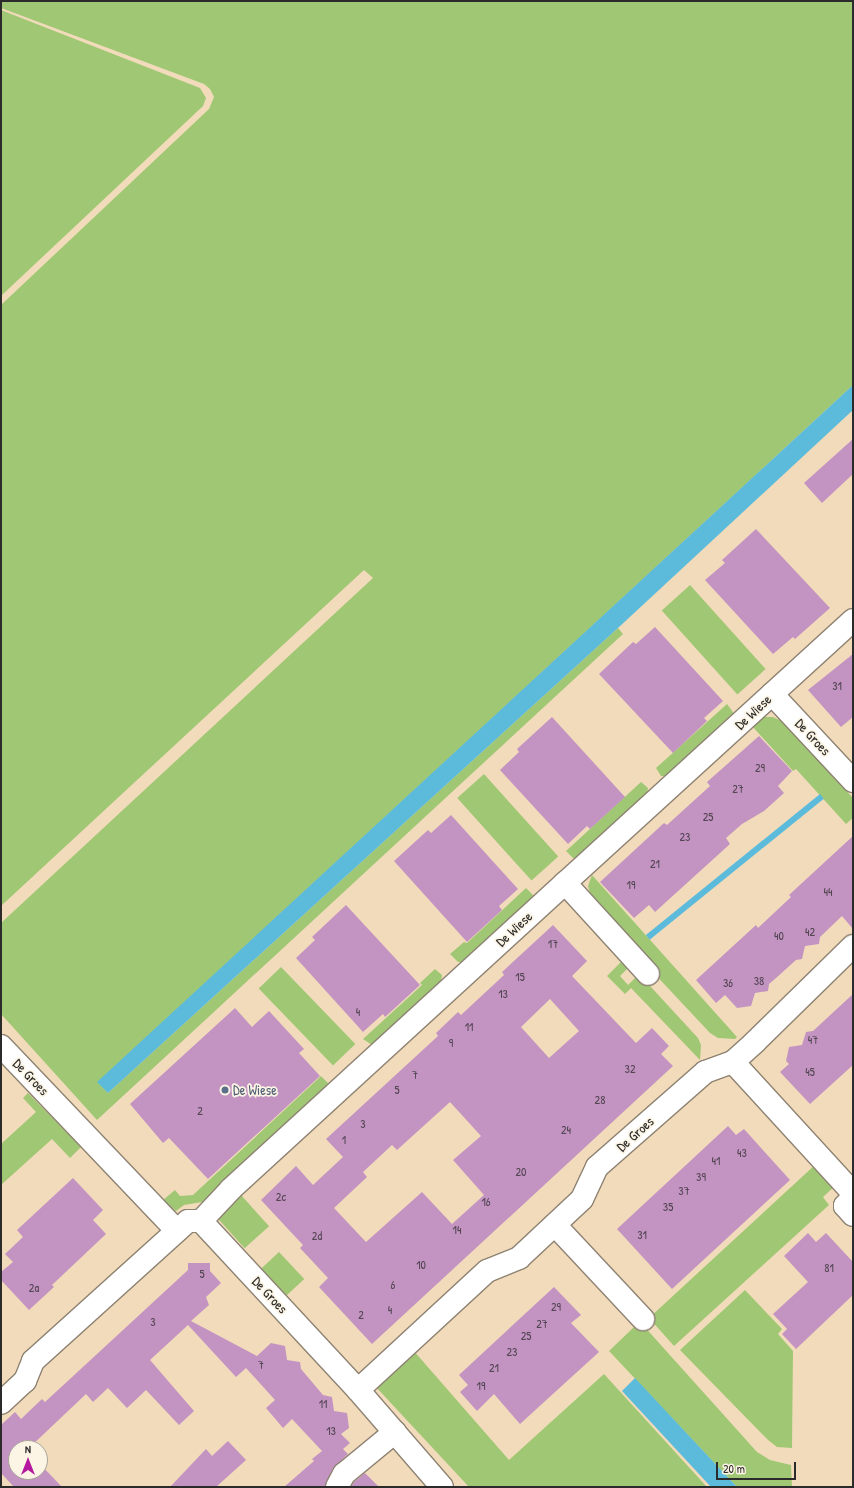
<!DOCTYPE html>
<html>
<head>
<meta charset="utf-8">
<style>
  body { margin:0 }
  #map { position:relative; width:854px; height:1488px; overflow:hidden; background:#f2dbbb; font-family:"Patrick Hand",sans-serif }
  div>[style] { position:absolute }
  .green>* { inset:0; background:#a0c874; transform-origin:0 0 }
  .water>* { inset:0; background:#5cbbda; transform-origin:0 0 }
  .building>* { inset:0; background:#c393c2 }
  .roads { filter:drop-shadow(1px 0 #8e8373) drop-shadow(-1px 0 #8e8373) drop-shadow(0 1px #8e8373) drop-shadow(0 -1px #8e8373) }
  .minor>* { height:22px; margin:-11px; padding:0 11px; transform-origin:11px; border-radius:11px; background:#fff }
  .dots>* { width:11px; height:11px; translate:-50% -50%; box-sizing:border-box; border:2px solid #fcf5e5; border-radius:50% }
  span { translate:-50% -50%; white-space:nowrap; text-align:center; line-height:1.15; -webkit-text-stroke:3.5px #fcf5e5; paint-order:stroke }
  .number-label { font-size:12px; color:#514551 }
  .number-label span { -webkit-text-stroke-width:0 }
  .street-label { font-size:14px; color:#2b2b2b }
  .service-label { font-size:14px; color:#4e5e75 }
  .left { translate:0 -50%; text-align:left }
  .frame { position:absolute; inset:0; border:2px solid #2b2b2b; pointer-events:none }
  .north { position:absolute; left:8px; top:1440px; width:40px; height:40px; box-sizing:border-box; background:#fcf5e5; border:1px solid #a8a49b; border-radius:50%; rotate:0deg; font-size:11px; font-weight:700; line-height:16px; text-align:center; color:#2b2b2b }
  .north::after { content:''; display:block; margin:auto; width:14px; height:18px; background:#b5179e; clip-path:polygon(50% 0,100% 100%,50% 72%,0 100%) }
  .scale { position:absolute; left:716px; top:1462px; width:80px; height:18px; box-sizing:border-box; border:2px solid #2b2b2b; border-top:0; padding-left:5px; font-size:12px; line-height:14px; white-space:nowrap; color:#2b2b2b; -webkit-text-stroke:3px #fcf5e5; paint-order:stroke }
</style>
</head>
<body>
<div id="map">
  <div class="green">
    <i style="clip-path:polygon(1px 1px,853px 1px,853px 385px,98px 1082px,108px 1093px,618px 628px,623px 634px,97px 1120px,1px 1014px,1px 923px,373px 578px,364px 570px,1px 906px,1px 305px,209px 109px,214px 97px,210px 89px,204px 84px,1px 8px)"></i>
    <i style="clip-path:polygon(1px 10px,200px 88px,206px 98px,203px 106px,1px 296px)"></i>
    <i style="left:690px;top:585px;width:113px;height:38px;rotate:48deg"></i>
    <i style="clip-path:polygon(727px 704px,735px 715px,668px 776px,661px 776px,656px 768px)"></i>
    <i style="clip-path:polygon(763px 717px,773px 717px,782px 721px,853px 798px,853px 818px,846px 824px,796px 769px,793px 771px,752px 726px)"></i>
    <i style="left:484px;top:774px;width:111px;height:36px;rotate:48deg"></i>
    <i style="clip-path:polygon(641px 782px,648px 788px,647px 795px,576px 859px,573px 858px,566px 851px)"></i>
    <i style="clip-path:polygon(592px 875px,737px 1037px,735px 1039px,718px 1038px,710px 1033px,651px 970px,590px 894px,588px 886px)"></i>
    <i style="clip-path:polygon(526px 888px,535px 897px,463px 962px,458px 962px,450px 954px,464px 942px,467px 943px)"></i>
    <i style="clip-path:polygon(623px 960px,629px 967px,620px 976px,628px 985px,639px 974px,698px 1038px,701px 1045px,700px 1060px,631px 988px,625px 994px,607px 976px)"></i>
    <i style="left:281px;top:967px;width:107px;height:31px;rotate:46deg"></i>
    <i style="clip-path:polygon(435px 969px,442px 975px,441px 982px,372px 1045px,363px 1039px,422px 985px,420px 983px)"></i>
    <i style="clip-path:polygon(321px 1076px,330px 1085px,202px 1202px,184px 1205px,176px 1211px,163px 1200px,175px 1190px,180px 1196px,193px 1195px)"></i>
    <i style="clip-path:polygon(28px 1093px,81px 1147px,70px 1158px,52px 1139px,1px 1185px,1px 1144px,36px 1112px,23px 1098px)"></i>
    <i style="clip-path:polygon(816px 1164px,835px 1186px,823px 1197px,829px 1205px,674px 1346px,649px 1318px)"></i>
    <i style="left:241px;top:1195px;width:42px;height:33px;rotate:48deg"></i>
    <i style="left:279px;top:1252px;width:37px;height:33px;rotate:47deg"></i>
    <i style="clip-path:polygon(745px 1290px,782px 1329px,778px 1334px,793px 1351px,792px 1448px,777px 1447px,768px 1440px,680px 1350px)"></i>
    <i style="clip-path:polygon(642px 1324px,757px 1452px,770px 1460px,791px 1465px,792px 1487px,737px 1487px,609px 1351px,634px 1327px)"></i>
    <i style="clip-path:polygon(413px 1350px,509px 1460px,604px 1374px,707px 1487px,469px 1487px,375px 1386px)"></i>
  </div>
  <div class="water">
    <i style="clip-path:polygon(853px 385px,853px 410px,618px 628px,108px 1093px,97px 1082px)"></i>
    <i style="left:820px;top:794px;width:6px;height:224px;rotate:51deg"></i>
    <i style="clip-path:polygon(635px 1378px,737px 1487px,711px 1487px,622px 1391px)"></i>
  </div>
  <div class="building">
    <i style="clip-path:polygon(853px 439px,853px 474px,822px 503px,804px 483px)"></i>
    <i style="clip-path:polygon(756px 529px,830px 608px,795px 639px,793px 637px,773px 654px,705px 580px,725px 563px,722px 560px)"></i>
    <i style="clip-path:polygon(655px 627px,723px 701px,704px 718px,707px 721px,673px 753px,599px 674px,633px 642px,636px 644px)"></i>
    <i style="clip-path:polygon(853px 654px,853px 717px,841px 727px,808px 690px)"></i>
    <i style="clip-path:polygon(552px 717px,625px 797px,590px 829px,587px 826px,568px 844px,500px 770px,519px 752px,517px 749px)"></i>
    <i style="clip-path:polygon(759px 736px,792px 771px,778px 786px,784px 793px,764px 811px,742px 824px,726px 838px,730px 844px,655px 912px,649px 905px,634px 918px,600px 882px,664px 823px,667px 825px,710px 786px,707px 782px)"></i>
    <i style="clip-path:polygon(451px 815px,518px 889px,499px 906px,502px 910px,467px 942px,394px 861px,428px 830px,431px 833px)"></i>
    <i style="clip-path:polygon(853px 836px,853px 929px,842px 916px,820px 937px,819px 944px,805px 946px,802px 959px,796px 960px,776px 978px,769px 984px,768px 991px,755px 993px,751px 1006px,737px 1008px,725px 995px,716px 1003px,696px 980px,756px 925px,758px 928px,791px 897px,789px 895px)"></i>
    <i style="clip-path:polygon(346px 905px,420px 985px,385px 1017px,383px 1014px,363px 1032px,296px 958px,315px 940px,312px 937px)"></i>
    <i style="clip-path:polygon(evenodd,553px 925px,587px 961px,572px 976px,636px 1043px,652px 1028px,669px 1046px,661px 1054px,673px 1066px,372px 1344px,319px 1287px,328px 1278px,300px 1248px,303px 1245px,261px 1200px,296px 1166px,313px 1185px,343px 1157px,326px 1139px,438px 1036px,436px 1033px,458px 1012px,461px 1015px,504px 975px,502px 972px,553px 925px,550px 999px,579px 1031px,549px 1058px,521px 1027px,550px 999px,553px 925px,450px 1102px,481px 1136px,453px 1160px,484px 1195px,452px 1224px,422px 1192px,366px 1242px,334px 1208px,367px 1177px,363px 1172px,377px 1159px,392px 1145px,397px 1150px,450px 1102px)"></i>
    <i style="clip-path:polygon(853px 994px,853px 1065px,810px 1104px,780px 1072px,789px 1064px,786px 1061px,789px 1047px,802px 1045px,806px 1032px,813px 1031px)"></i>
    <i style="clip-path:polygon(235px 1008px,252px 1027px,269px 1011px,304px 1049px,299px 1053px,320px 1076px,208px 1179px,169px 1138px,163px 1143px,130px 1104px)"></i>
    <i style="clip-path:polygon(728px 1126px,736px 1135px,744px 1129px,790px 1180px,672px 1289px,617px 1229px)"></i>
    <i style="clip-path:polygon(73px 1178px,103px 1210px,93px 1220px,106px 1234px,52px 1285px,54px 1287px,29px 1310px,1px 1280px,1px 1272px,13px 1262px,5px 1254px,23px 1237px,17px 1230px)"></i>
    <i style="clip-path:polygon(808px 1233px,816px 1242px,826px 1233px,853px 1262px,853px 1295px,796px 1349px,782px 1334px,787px 1329px,773px 1314px,808px 1282px,784px 1256px)"></i>
    <i style="clip-path:polygon(188px 1263px,210px 1263px,210px 1271px,221px 1283px,206px 1297px,209px 1305px,191px 1321px,257px 1356px,271px 1343px,285px 1346px,287px 1360px,300px 1362px,301px 1369px,323px 1395px,332px 1397px,334px 1411px,347px 1413px,349px 1428px,341px 1434px,350px 1443px,343px 1449px,348px 1454px,333px 1468px,325px 1487px,284px 1487px,314px 1461px,312px 1459px,322px 1451px,292px 1419px,283px 1428px,266px 1408px,275px 1400px,246px 1368px,236px 1377px,188px 1325px,150px 1360px,194px 1411px,179px 1425px,146px 1390px,127px 1408px,108px 1388px,93px 1402px,86px 1394px,29px 1448px,16px 1448px,16px 1472px,40px 1472px,40px 1464px,62px 1487px,14px 1487px,1px 1473px,1px 1425px,15px 1412px,21px 1419px,42px 1399px,45px 1402px,188px 1270px)"></i>
    <i style="clip-path:polygon(554px 1287px,581px 1315px,571px 1323px,599px 1352px,520px 1424px,494px 1394px,477px 1411px,460px 1392px,468px 1385px,459px 1375px)"></i>
    <i style="clip-path:polygon(228px 1441px,246px 1460px,216px 1487px,170px 1487px,206px 1449px,212px 1456px)"></i>
    <i style="clip-path:polygon(365px 1473px,379px 1487px,351px 1487px,354px 1482px)"></i>
  </div>
  <div class="roads">
    <div class="minor">
      <i style="left:772px;top:694px;width:119px;rotate:47deg"></i>
      <i style="left:565px;top:883px;width:390px;rotate:-42.4deg"></i>
      <i style="left:1px;top:1046px;width:255px;rotate:46.4deg"></i>
      <i style="left:733px;top:1062px;width:178px;rotate:47.5deg"></i>
      <i style="left:853px;top:1197px;width:12px;rotate:132deg"></i>
      <i style="left:845px;top:1206px;width:12px;rotate:48deg"></i>
      <i style="left:201px;top:1221px;width:44px;rotate:-46.8deg"></i>
      <i style="left:231px;top:1189px;width:453px;rotate:-42.5deg"></i>
      <i style="left:565px;top:883px;width:123px;rotate:47.6deg"></i>
      <i style="left:555px;top:1225px;width:129px;rotate:46.9deg"></i>
      <i style="left:358px;top:1390px;width:176px;rotate:-42.7deg"></i>
      <i style="left:487px;top:1271px;width:35px;rotate:-22deg"></i>
      <i style="left:519px;top:1258px;width:86px;rotate:-43.1deg"></i>
      <i style="left:582px;top:1199px;width:35px;rotate:-65deg"></i>
      <i style="left:597px;top:1167px;width:144px;rotate:-41.3deg"></i>
      <i style="left:705px;top:1072px;width:30px;rotate:-20deg"></i>
      <i style="left:733px;top:1062px;width:30px;rotate:-42deg"></i>
      <i style="left:755px;top:1042px;width:137px;rotate:-44.4deg"></i>
      <i style="left:1px;top:1403px;width:33px;rotate:-43deg"></i>
      <i style="left:25px;top:1381px;width:22px;rotate:-68deg"></i>
      <i style="left:33px;top:1361px;width:209px;rotate:-42.1deg"></i>
      <i style="left:188px;top:1221px;width:13px"></i>
      <i style="left:201px;top:1221px;width:231px;rotate:47.1deg"></i>
      <i style="left:358px;top:1390px;width:128px;rotate:49.1deg"></i>
      <i style="left:337px;top:1487px;width:15px;rotate:-62deg"></i>
      <i style="left:344px;top:1474px;width:66px;rotate:-39.5deg"></i>
    </div>
  </div>
  <div class="dots">
    <i style="left:225px;top:1090px;background:#5c6f8a"></i>
  </div>
  <div class="number-label">
    <span style="left:837px;top:686px">31</span>
    <span style="left:760px;top:768px">29</span>
    <span style="left:738px;top:789px">27</span>
    <span style="left:708px;top:817px">25</span>
    <span style="left:685px;top:837px">23</span>
    <span style="left:655px;top:864px">21</span>
    <span style="left:631px;top:885px">19</span>
    <span style="left:828px;top:892px">44</span>
    <span style="left:810px;top:932px">42</span>
    <span style="left:779px;top:936px">40</span>
    <span style="left:553px;top:944px">17</span>
    <span style="left:520px;top:977px">15</span>
    <span style="left:759px;top:981px">38</span>
    <span style="left:728px;top:983px">36</span>
    <span style="left:503px;top:994px">13</span>
    <span style="left:358px;top:1012px">4</span>
    <span style="left:469px;top:1027px">11</span>
    <span style="left:813px;top:1040px">47</span>
    <span style="left:451px;top:1043px">9</span>
    <span style="left:630px;top:1069px">32</span>
    <span style="left:810px;top:1072px">45</span>
    <span style="left:415px;top:1075px">7</span>
    <span style="left:397px;top:1090px">5</span>
    <span style="left:600px;top:1100px">28</span>
    <span style="left:200px;top:1111px">2</span>
    <span style="left:363px;top:1124px">3</span>
    <span style="left:566px;top:1130px">24</span>
    <span style="left:344px;top:1140px">1</span>
    <span style="left:742px;top:1153px">43</span>
    <span style="left:716px;top:1161px">41</span>
    <span style="left:521px;top:1172px">20</span>
    <span style="left:701px;top:1177px">39</span>
    <span style="left:684px;top:1191px">37</span>
    <span style="left:281px;top:1197px">2c</span>
    <span style="left:486px;top:1202px">16</span>
    <span style="left:668px;top:1207px">35</span>
    <span style="left:457px;top:1230px">14</span>
    <span style="left:642px;top:1235px">31</span>
    <span style="left:317px;top:1236px">2d</span>
    <span style="left:421px;top:1265px">10</span>
    <span style="left:829px;top:1268px">81</span>
    <span style="left:202px;top:1274px">5</span>
    <span style="left:393px;top:1285px">6</span>
    <span style="left:34px;top:1288px">2a</span>
    <span style="left:556px;top:1307px">29</span>
    <span style="left:390px;top:1310px">4</span>
    <span style="left:361px;top:1315px">2</span>
    <span style="left:153px;top:1322px">3</span>
    <span style="left:542px;top:1324px">27</span>
    <span style="left:526px;top:1336px">25</span>
    <span style="left:512px;top:1352px">23</span>
    <span style="left:261px;top:1365px">7</span>
    <span style="left:494px;top:1368px">21</span>
    <span style="left:481px;top:1386px">19</span>
    <span style="left:323px;top:1404px">11</span>
    <span style="left:331px;top:1431px">13</span>
  </div>
  <div class="street-label">
    <span style="left:753px;top:712px;rotate:-43deg">De Wiese</span>
    <span style="left:813px;top:737px;rotate:47deg">De Groes</span>
    <span style="left:514px;top:929px;rotate:-43deg">De Wiese</span>
    <span style="left:31px;top:1077px;rotate:46deg">De Groes</span>
    <span style="left:635px;top:1134px;rotate:-42deg">De Groes</span>
    <span style="left:270px;top:1295px;rotate:47deg">De Groes</span>
  </div>
  <div class="service-label">
    <span class="left" style="left:233px;top:1090px">De Wiese</span>
  </div>
  <div class="frame"></div>
  <div class="north">N</div>
  <div class="scale">20 m</div>
</div>
</body>
</html>
